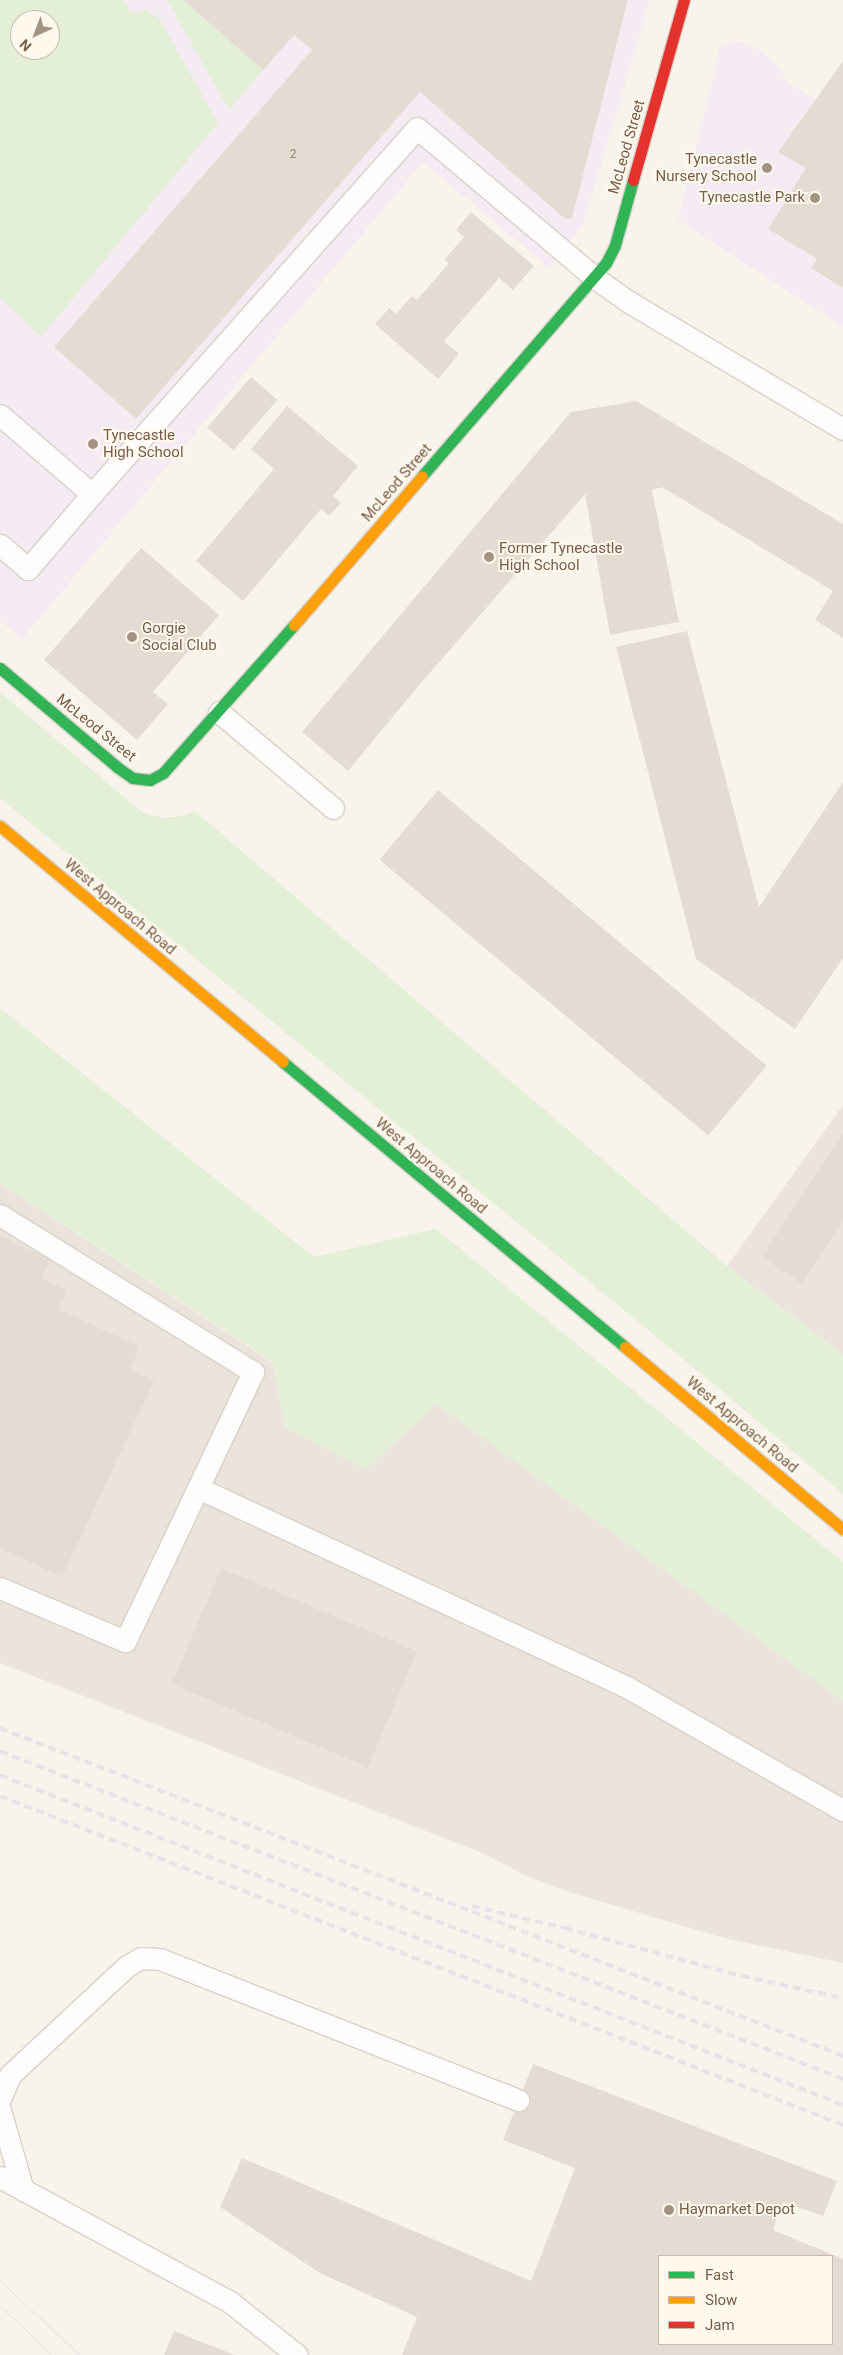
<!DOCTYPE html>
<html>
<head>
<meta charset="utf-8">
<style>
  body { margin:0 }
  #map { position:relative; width:843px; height:2355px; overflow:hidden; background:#f8f4eb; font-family:Roboto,sans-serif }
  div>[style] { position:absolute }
  .industrial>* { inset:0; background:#ebe4dc }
  .education>* { inset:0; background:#f5ebf3 }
  .green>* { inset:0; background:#e3efd6 }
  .building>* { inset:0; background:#e4dcd3; transform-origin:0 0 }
  .roads { filter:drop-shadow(1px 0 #d7d1c9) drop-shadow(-1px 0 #d7d1c9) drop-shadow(0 1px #d7d1c9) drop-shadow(0 -1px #d7d1c9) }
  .lane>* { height:21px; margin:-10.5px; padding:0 10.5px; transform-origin:10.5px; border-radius:10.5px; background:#fefdfc }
  .fast>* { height:11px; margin:-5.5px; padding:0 5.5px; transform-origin:5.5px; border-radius:5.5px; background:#30b455 }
  .slow>* { height:11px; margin:-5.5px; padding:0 5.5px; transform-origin:5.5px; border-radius:5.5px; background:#ff9f0a }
  .jam>* { height:11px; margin:-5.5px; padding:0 5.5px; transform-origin:5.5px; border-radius:5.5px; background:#e5322d }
  .tram>* { height:1px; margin:-0.5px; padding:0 0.5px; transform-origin:0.5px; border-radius:0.5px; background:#e5e3e5 }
  .rail>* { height:4px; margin-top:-2px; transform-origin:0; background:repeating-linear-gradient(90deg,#e5e3e5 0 8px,transparent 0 13px) }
  .dots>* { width:14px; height:14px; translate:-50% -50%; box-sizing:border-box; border:2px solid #fff9ed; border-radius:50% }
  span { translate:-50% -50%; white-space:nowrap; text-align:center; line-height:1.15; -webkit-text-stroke:4px #fff9ed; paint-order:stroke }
  .number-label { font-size:12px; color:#947f6e }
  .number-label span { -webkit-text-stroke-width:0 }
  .street-label { font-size:15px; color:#775d4a }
  .poi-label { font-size:15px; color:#775d4a }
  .right { translate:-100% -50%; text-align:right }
  .left { translate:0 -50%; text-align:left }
  .legend { position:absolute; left:658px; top:2255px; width:175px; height:90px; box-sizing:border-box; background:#fff9ed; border:1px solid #c9bbac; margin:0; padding:6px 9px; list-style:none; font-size:15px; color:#775d4a }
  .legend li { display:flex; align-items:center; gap:10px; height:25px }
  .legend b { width:25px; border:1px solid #c9bbac }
  .north { position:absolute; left:10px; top:10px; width:50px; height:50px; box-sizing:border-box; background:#fff9ed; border:1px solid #c9bbac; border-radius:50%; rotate:223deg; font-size:14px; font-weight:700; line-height:20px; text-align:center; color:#775d4a }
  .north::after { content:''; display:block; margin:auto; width:18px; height:22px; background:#a49282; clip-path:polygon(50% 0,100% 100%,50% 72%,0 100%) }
</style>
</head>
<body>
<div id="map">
  <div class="industrial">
    <i style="clip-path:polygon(843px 1105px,843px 1355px,727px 1266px)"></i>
    <i style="clip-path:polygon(0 1183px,273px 1363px,285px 1427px,366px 1469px,436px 1403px,843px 1701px,843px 1963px,724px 1938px,575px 1894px,528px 1877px,487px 1855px,0 1663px)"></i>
  </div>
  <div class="education">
    <i style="clip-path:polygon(evenodd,0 0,650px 0,583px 224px,550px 268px,423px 162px,22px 639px,0 621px,0 0,20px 20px,50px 20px,50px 50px,20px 50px,20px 20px)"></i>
    <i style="clip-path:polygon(736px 40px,755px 47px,774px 62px,790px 84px,843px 116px,843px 327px,678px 220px,720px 48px)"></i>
  </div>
  <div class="green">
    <i style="clip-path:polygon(evenodd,0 0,124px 0,131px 12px,145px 10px,159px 18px,218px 123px,41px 337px,0 298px,0 0,20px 20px,50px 20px,50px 50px,20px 50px,20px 20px)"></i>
    <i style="clip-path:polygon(167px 0,183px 0,263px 70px,229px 110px)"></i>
    <i style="clip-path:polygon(0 692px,143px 813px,163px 818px,183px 816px,195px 811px,727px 1266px,843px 1355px,843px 1494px,715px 1385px,0 798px)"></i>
    <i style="clip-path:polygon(0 1008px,314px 1257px,436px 1229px,843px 1562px,843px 1701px,436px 1404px,366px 1469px,285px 1427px,273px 1362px,0 1183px)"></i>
  </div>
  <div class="building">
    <i style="clip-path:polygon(183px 0,628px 0,572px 218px,565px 219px,420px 92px,136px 419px,54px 347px,312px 50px,294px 35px,263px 70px)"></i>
    <i style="clip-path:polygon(843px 61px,843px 288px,811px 268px,817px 259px,768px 229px,806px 168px,778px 152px)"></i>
    <i style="clip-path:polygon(471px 212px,534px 266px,513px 290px,499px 278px,444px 341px,459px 354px,438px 379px,375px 324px,389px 308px,396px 314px,412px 296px,417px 300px,449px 263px,444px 260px,464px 237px,456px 230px)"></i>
    <i style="left:251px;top:377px;width:35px;height:67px;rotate:41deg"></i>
    <i style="clip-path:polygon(636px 401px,843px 524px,843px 638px,815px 620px,833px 591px,662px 487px,652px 490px,679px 622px,610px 635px,585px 494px,415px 690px,348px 771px,302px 732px,571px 412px)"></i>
    <i style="clip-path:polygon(287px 406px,358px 466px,333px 496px,341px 503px,329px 516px,321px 509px,243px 601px,196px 561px,274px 469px,251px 449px)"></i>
    <i style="clip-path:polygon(141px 548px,219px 615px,153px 692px,168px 704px,137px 740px,44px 660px)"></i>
    <i style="clip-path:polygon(687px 631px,759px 907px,843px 782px,843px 958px,795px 1029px,696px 959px,616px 647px)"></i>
    <i style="left:438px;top:790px;width:429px;height:91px;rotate:40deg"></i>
    <i style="clip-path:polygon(843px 1133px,843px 1221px,802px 1284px,762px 1257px)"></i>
    <i style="clip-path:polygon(0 1236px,50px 1259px,41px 1278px,68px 1291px,59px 1309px,140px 1347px,130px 1369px,154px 1381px,62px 1577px,0 1548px)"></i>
    <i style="left:221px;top:1568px;width:213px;height:126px;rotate:23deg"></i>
    <i style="clip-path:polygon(evenodd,533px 2064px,837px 2181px,823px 2216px,783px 2202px,773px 2230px,843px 2259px,843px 2355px,402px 2355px,417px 2317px,320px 2273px,220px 2207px,242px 2158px,531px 2281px,575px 2168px,503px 2140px,533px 2064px,659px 2256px,832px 2256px,832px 2344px,659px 2344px,659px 2256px)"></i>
    <i style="clip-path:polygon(174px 2331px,235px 2355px,164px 2355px)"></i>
  </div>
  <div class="roads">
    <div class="lane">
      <i style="left:0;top:415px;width:121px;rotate:40.7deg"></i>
      <i style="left:92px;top:494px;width:99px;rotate:130.5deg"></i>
      <i style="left:28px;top:569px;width:37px;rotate:-139deg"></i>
      <i style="left:92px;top:494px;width:489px;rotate:-48.4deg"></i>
      <i style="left:417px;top:128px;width:233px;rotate:40.1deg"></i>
      <i style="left:595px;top:278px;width:42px;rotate:35.2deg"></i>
      <i style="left:629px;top:302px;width:249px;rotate:30.7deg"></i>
      <i style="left:219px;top:712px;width:149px;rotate:40.1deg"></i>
      <i style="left:0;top:1215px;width:298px;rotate:31.8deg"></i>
      <i style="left:253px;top:1372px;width:298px;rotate:115.4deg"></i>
      <i style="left:125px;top:1641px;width:136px;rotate:-157deg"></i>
      <i style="left:198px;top:1488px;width:473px;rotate:24.9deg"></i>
      <i style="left:627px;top:1687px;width:249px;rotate:29.7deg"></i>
      <i style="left:0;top:2099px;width:26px;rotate:-67deg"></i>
      <i style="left:10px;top:2075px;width:160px;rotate:-43deg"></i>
      <i style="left:127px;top:1966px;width:16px;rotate:-30deg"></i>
      <i style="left:141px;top:1958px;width:19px;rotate:3deg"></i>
      <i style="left:160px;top:1959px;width:385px;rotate:21.5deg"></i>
      <i style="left:0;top:2110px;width:83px;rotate:74deg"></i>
      <i style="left:0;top:2177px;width:262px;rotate:28.5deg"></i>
      <i style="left:230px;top:2302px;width:85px;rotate:38.3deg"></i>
    </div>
    <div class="fast">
      <i style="left:422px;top:476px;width:281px;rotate:-49.2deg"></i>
      <i style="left:606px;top:263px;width:20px;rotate:-63deg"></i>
      <i style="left:615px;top:245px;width:67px;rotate:-74.5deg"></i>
      <i style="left:0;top:668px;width:153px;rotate:40.2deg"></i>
      <i style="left:117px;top:767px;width:19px;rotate:35deg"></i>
      <i style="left:133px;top:778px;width:17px;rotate:7deg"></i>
      <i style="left:150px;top:780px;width:15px;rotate:-28deg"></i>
      <i style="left:163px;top:773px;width:198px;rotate:-48.5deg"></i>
      <i style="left:283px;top:1062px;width:445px;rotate:39.8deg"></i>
    </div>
    <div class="slow">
      <i style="left:294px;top:625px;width:196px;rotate:-49.3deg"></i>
      <i style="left:0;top:826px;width:368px;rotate:39.8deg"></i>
      <i style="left:625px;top:1347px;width:284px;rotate:39.9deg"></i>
    </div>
    <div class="jam">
      <i style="left:633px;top:180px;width:187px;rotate:-74.2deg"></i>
    </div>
  </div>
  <div class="tram">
    <i style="left:0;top:2281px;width:109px;rotate:42.8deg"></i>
    <i style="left:0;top:2306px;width:71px;rotate:43.3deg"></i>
  </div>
  <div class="rail">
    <i style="left:0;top:1728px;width:905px;rotate:21.26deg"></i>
    <i style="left:0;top:1751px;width:905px;rotate:21.26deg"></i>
    <i style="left:0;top:1775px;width:905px;rotate:21.38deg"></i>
    <i style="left:0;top:1796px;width:905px;rotate:21.32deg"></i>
    <i style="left:472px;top:1906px;width:96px;rotate:13.3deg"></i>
    <i style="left:565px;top:1928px;width:183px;rotate:15.2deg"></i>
    <i style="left:742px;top:1976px;width:103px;rotate:12.3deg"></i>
  </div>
  <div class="dots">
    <i style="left:767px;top:168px;background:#a49282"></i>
    <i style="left:815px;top:198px;background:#a49282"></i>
    <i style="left:93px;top:444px;background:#a49282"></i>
    <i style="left:489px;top:557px;background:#a49282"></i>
    <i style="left:132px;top:637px;background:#a49282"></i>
    <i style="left:669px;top:2210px;background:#a49282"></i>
  </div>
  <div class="number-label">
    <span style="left:293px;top:155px">2</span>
  </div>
  <div class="street-label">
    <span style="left:627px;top:147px;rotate:-74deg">McLeod Street</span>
    <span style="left:397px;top:483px;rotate:-49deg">McLeod Street</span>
    <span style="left:96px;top:728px;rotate:39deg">McLeod Street</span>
    <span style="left:120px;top:907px;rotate:40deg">West Approach Road</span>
    <span style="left:431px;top:1166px;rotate:40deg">West Approach Road</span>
    <span style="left:742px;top:1425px;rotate:40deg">West Approach Road</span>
  </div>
  <div class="poi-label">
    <span class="right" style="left:757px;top:168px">Tynecastle<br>Nursery School</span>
    <span class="right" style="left:805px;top:198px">Tynecastle Park</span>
    <span class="left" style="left:103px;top:444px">Tynecastle<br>High School</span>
    <span class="left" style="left:499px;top:557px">Former Tynecastle<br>High School</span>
    <span class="left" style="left:142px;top:637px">Gorgie<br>Social Club</span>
    <span class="left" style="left:679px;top:2210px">Haymarket Depot</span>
  </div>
  <ul class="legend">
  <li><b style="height:6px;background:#30b455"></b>Fast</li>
  <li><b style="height:6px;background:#ff9f0a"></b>Slow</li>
  <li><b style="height:6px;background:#e5322d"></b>Jam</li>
  </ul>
  <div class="north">N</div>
</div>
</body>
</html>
